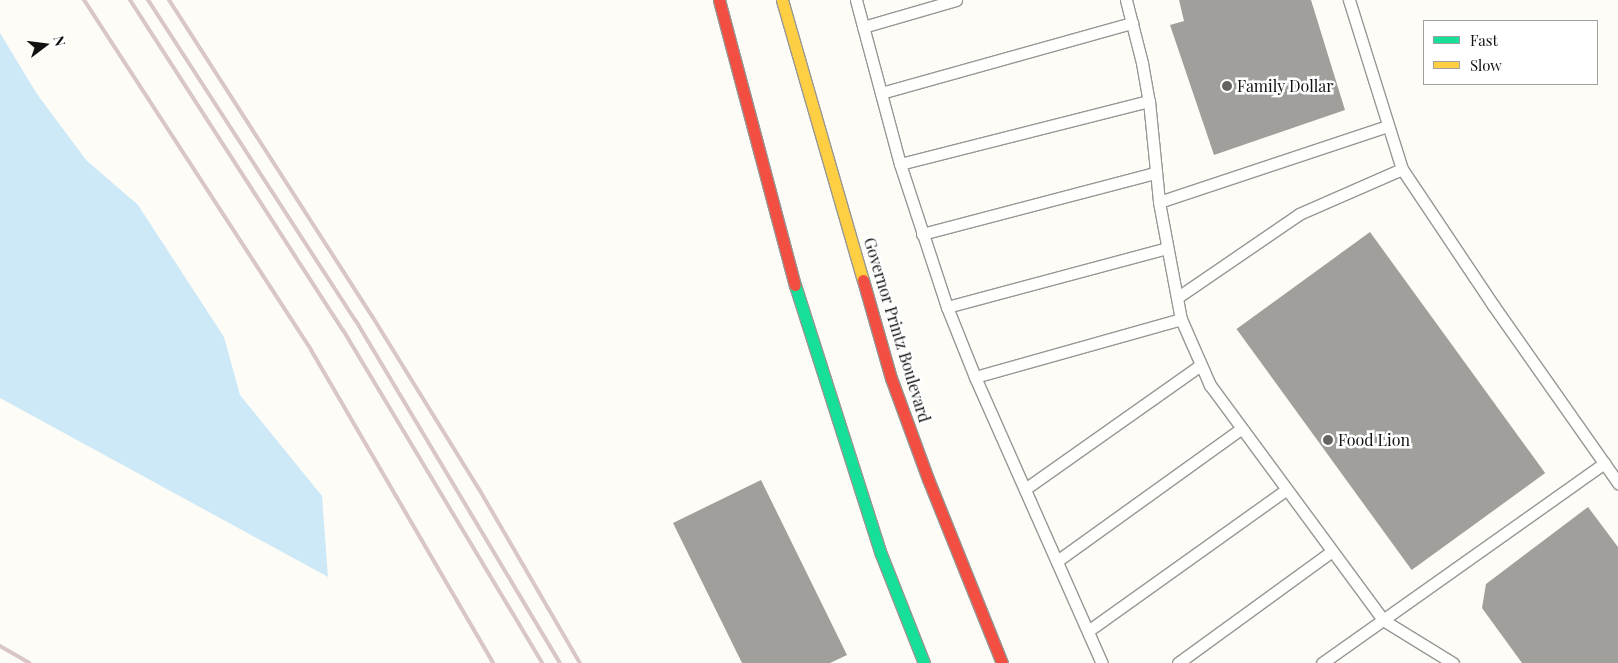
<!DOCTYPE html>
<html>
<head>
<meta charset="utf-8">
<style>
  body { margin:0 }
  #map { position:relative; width:1618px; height:663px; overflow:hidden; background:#fdfcf7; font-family:"Playfair Display",serif }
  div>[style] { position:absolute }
  .water>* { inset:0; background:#cde8f7 }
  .building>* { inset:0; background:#a19f9c; transform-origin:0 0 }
  .roads { filter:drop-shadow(1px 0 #979795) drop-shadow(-1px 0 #979795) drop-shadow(0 1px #979795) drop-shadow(0 -1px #979795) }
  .lane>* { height:11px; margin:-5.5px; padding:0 5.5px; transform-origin:5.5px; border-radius:5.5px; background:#fffffe }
  .fast>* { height:11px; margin:-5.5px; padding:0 5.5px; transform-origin:5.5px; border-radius:5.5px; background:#16e098 }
  .slow>* { height:11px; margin:-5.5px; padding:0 5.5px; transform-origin:5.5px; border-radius:5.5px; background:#ffcf43 }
  .jam>* { height:11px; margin:-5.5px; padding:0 5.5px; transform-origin:5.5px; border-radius:5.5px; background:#f24e42 }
  .rail>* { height:4px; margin:-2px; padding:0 2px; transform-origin:2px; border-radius:2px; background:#d9c6c7 }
  .dots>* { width:14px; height:14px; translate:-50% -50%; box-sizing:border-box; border:2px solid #fff; border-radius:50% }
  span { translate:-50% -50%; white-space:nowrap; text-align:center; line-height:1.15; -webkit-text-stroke:5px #fff; paint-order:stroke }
  .poi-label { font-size:16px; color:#111 }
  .left { translate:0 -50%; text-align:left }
  .street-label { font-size:16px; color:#111 }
  .legend { position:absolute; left:1423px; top:20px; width:175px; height:65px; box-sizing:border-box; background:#fff; border:1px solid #a0a0a0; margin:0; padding:6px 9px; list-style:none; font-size:15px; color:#111 }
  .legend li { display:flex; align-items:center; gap:10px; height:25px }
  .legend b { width:25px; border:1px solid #a0a0a0 }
  .north { position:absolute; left:20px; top:20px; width:50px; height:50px; -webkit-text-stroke:4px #fff; paint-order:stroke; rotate:75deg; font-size:14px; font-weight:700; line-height:20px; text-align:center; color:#111 }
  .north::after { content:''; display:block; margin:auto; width:18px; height:22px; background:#111; clip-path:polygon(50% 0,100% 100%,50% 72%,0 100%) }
</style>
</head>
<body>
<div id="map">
  <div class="water">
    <i style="clip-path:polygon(0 33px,37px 94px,86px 160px,138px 205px,224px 337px,240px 395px,322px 496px,328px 577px,0 398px)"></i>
  </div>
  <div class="building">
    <i style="clip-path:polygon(1179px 0,1311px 0,1345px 110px,1214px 155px,1170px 25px,1184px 21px)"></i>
    <i style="left:1370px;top:232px;width:298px;height:165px;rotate:54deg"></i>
    <i style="clip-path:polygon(761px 480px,847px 655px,830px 663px,742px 663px,673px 523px)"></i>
    <i style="clip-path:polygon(1588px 507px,1618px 547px,1618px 663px,1522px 663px,1482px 608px,1486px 584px)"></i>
  </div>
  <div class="roads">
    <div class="lane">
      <i style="left:856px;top:0;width:170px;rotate:75deg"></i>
      <i style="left:900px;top:164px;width:151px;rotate:71.8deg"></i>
      <i style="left:947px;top:307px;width:75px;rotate:68.2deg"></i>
      <i style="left:975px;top:377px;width:313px;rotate:66.1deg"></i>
      <i style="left:1126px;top:0;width:65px;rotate:75.7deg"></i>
      <i style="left:1142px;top:63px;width:39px;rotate:80deg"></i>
      <i style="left:1149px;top:101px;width:101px;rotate:84.3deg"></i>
      <i style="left:1159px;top:202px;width:119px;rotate:79.4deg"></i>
      <i style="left:1181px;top:319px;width:72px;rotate:66.3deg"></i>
      <i style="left:1210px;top:385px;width:292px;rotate:53.6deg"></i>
      <i style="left:1383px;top:620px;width:82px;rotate:31.6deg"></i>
      <i style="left:1349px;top:0;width:177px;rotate:72.6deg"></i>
      <i style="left:1402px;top:169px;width:164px;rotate:56.2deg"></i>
      <i style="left:1493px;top:305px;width:218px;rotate:54.9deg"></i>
      <i style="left:863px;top:27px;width:97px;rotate:-16.2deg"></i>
      <i style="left:881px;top:93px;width:261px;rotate:-15.6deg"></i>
      <i style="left:900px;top:164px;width:257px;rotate:-14.2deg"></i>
      <i style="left:1159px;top:202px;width:240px;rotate:-18.4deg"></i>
      <i style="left:922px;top:234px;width:241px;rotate:-14.7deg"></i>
      <i style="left:1178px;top:297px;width:147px;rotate:-34.4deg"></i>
      <i style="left:1299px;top:214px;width:112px;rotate:-23.6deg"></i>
      <i style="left:947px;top:307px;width:228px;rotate:-15deg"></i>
      <i style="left:975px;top:377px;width:214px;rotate:-15.7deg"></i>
      <i style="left:1025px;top:489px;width:215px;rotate:-35.2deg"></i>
      <i style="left:1057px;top:561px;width:226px;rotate:-35.7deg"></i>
      <i style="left:1088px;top:631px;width:243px;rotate:-35.5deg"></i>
      <i style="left:1178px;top:663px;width:189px;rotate:-36deg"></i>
      <i style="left:1322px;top:663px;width:346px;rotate:-35.3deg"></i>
    </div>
    <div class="fast">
      <i style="left:795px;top:285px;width:282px;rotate:72.3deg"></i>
      <i style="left:881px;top:554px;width:117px;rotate:68.5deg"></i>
    </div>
    <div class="slow">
      <i style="left:782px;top:0;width:291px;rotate:73.9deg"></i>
    </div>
    <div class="jam">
      <i style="left:719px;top:0;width:295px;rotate:75.1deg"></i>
      <i style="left:863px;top:280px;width:102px;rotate:74.1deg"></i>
      <i style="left:891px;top:378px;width:108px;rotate:69.9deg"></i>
      <i style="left:928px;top:479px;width:198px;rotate:68.1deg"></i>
    </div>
  </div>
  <div class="rail">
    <i style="left:84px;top:0;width:417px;rotate:57deg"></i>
    <i style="left:311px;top:350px;width:362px;rotate:59.8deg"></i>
    <i style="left:130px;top:0;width:393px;rotate:57.2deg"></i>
    <i style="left:343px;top:330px;width:388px;rotate:59.1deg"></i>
    <i style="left:148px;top:0;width:382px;rotate:57.1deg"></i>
    <i style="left:356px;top:321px;width:398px;rotate:59.2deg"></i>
    <i style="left:169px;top:0;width:376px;rotate:57.3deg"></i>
    <i style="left:372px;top:316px;width:203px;rotate:58.3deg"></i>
    <i style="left:479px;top:489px;width:201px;rotate:59.9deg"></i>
    <i style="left:0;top:646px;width:34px;rotate:30deg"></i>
  </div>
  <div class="dots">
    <i style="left:1227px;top:86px;background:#646362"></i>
    <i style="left:1328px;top:440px;background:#646362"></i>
  </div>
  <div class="poi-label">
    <span class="left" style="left:1237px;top:86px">Family Dollar</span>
    <span class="left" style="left:1338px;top:440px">Food Lion</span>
  </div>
  <div class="street-label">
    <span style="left:897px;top:330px;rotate:73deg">Governor Printz Boulevard</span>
  </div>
  <ul class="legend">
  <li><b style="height:6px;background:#16e098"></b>Fast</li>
  <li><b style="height:6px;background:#ffcf43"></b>Slow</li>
  </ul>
  <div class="north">N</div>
</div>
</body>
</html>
